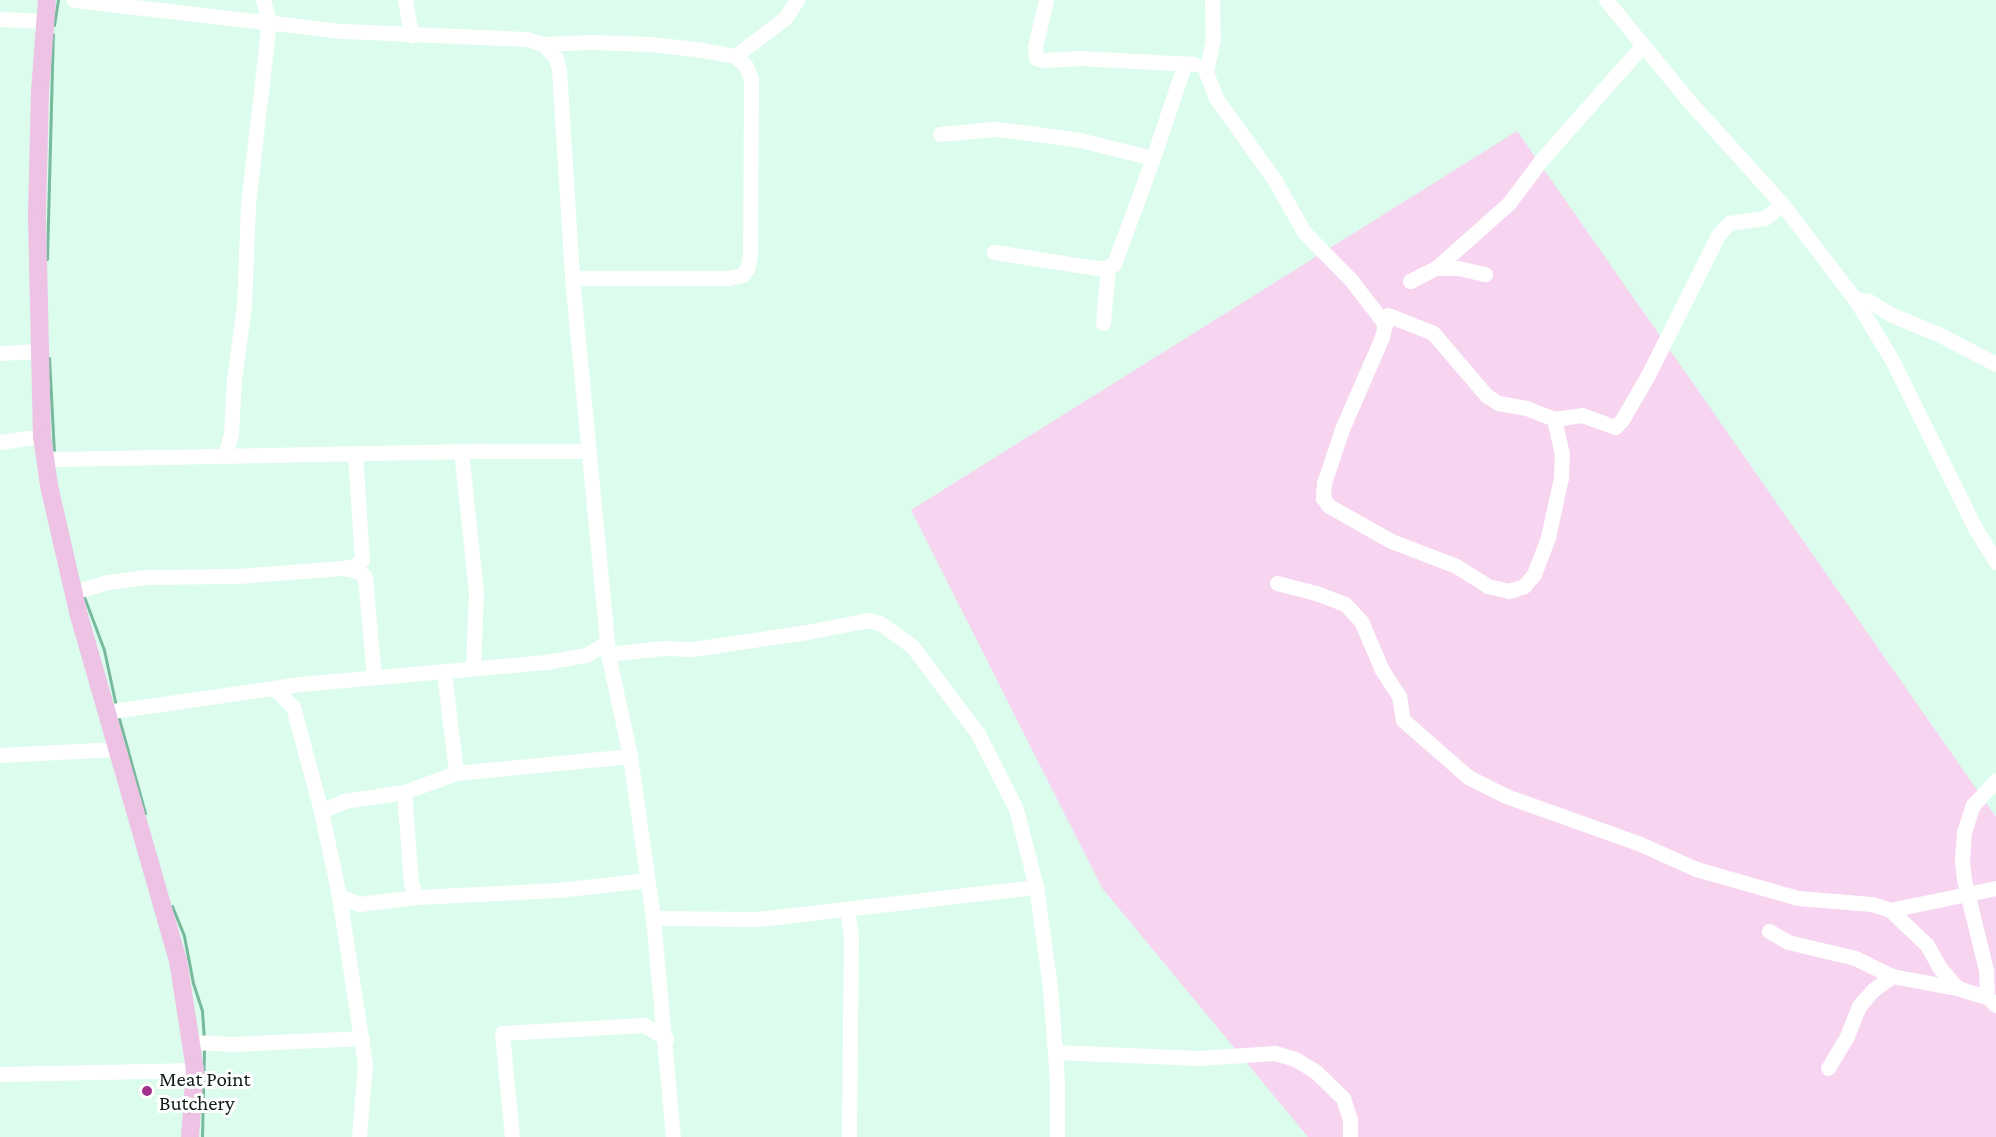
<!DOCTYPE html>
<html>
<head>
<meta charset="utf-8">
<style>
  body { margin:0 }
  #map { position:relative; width:1996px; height:1137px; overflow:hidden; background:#dcfced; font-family:"Crimson Pro",serif }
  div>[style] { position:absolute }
  .green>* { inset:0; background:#f7d4ef }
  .stream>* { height:3px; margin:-1.5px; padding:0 1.5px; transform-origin:1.5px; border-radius:1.5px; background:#77b99c }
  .minor>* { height:15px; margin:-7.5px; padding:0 7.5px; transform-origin:7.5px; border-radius:7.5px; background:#fff }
  .major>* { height:18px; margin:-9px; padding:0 9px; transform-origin:9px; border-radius:9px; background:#edc2e5 }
  .dots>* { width:16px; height:16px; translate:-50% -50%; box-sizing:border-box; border:3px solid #fff; border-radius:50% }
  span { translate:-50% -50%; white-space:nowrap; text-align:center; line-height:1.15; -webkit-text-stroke:6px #fff; paint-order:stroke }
  .poi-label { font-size:21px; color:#111d18 }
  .left { translate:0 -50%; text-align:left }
</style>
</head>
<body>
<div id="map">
  <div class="green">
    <i style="clip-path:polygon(1517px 131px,1996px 817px,1996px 1137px,1308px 1137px,1102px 888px,911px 510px)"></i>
  </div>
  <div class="stream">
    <i style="left:54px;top:25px;width:25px;rotate:-81deg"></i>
    <i style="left:47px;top:259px;width:225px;rotate:-88.5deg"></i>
    <i style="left:49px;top:358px;width:96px;rotate:87deg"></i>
    <i style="left:83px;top:594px;width:60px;rotate:69.4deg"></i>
    <i style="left:104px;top:650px;width:57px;rotate:77.9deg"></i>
    <i style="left:118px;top:715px;width:102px;rotate:74.6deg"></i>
    <i style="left:172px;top:906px;width:32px;rotate:68deg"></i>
    <i style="left:184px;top:936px;width:48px;rotate:79.2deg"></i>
    <i style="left:193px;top:983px;width:29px;rotate:72deg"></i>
    <i style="left:202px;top:1011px;width:27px;rotate:86deg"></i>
    <i style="left:202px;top:1137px;width:89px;rotate:-88.7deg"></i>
  </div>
  <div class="minor">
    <i style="left:74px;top:0;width:271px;rotate:6.6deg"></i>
    <i style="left:343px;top:31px;width:183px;rotate:2.5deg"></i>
    <i style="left:526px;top:39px;width:18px;rotate:16deg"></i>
    <i style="left:543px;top:44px;width:19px;rotate:47deg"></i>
    <i style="left:556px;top:58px;width:12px;rotate:76deg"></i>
    <i style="left:559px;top:70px;width:208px;rotate:86.4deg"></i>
    <i style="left:572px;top:278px;width:378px;rotate:84.5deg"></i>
    <i style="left:608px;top:654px;width:104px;rotate:77.8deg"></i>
    <i style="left:630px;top:756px;width:164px;rotate:81.9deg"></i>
    <i style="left:653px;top:918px;width:220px;rotate:84.8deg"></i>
    <i style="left:405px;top:0;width:36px;rotate:80deg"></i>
    <i style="left:1046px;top:0;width:48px;rotate:103.2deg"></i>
    <i style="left:1035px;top:47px;width:11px;rotate:85deg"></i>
    <i style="left:1036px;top:58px;width:7px;rotate:16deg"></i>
    <i style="left:1043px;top:60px;width:35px;rotate:-3deg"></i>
    <i style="left:1078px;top:58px;width:116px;rotate:3deg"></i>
    <i style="left:1212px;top:0;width:39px;rotate:89deg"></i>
    <i style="left:1213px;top:39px;width:34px;rotate:102deg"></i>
    <i style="left:1206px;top:72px;width:28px;rotate:69deg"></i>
    <i style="left:1216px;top:98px;width:100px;rotate:54.4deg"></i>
    <i style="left:1274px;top:179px;width:61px;rotate:60.5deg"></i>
    <i style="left:1304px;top:232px;width:67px;rotate:45.6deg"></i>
    <i style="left:1351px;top:280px;width:56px;rotate:52.3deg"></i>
    <i style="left:1385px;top:324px;width:13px;rotate:103deg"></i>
    <i style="left:1382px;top:337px;width:100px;rotate:113.5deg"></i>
    <i style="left:1342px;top:429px;width:57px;rotate:108.4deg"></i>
    <i style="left:1324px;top:483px;width:15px;rotate:94deg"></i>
    <i style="left:1323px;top:498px;width:10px;rotate:53deg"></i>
    <i style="left:1329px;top:506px;width:71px;rotate:29.4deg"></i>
    <i style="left:1391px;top:541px;width:70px;rotate:21deg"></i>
    <i style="left:1456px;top:566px;width:38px;rotate:32deg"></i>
    <i style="left:1488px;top:586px;width:22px;rotate:13deg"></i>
    <i style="left:1509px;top:591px;width:16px;rotate:-18deg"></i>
    <i style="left:1524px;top:586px;width:16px;rotate:-50deg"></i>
    <i style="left:1534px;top:574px;width:40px;rotate:-69deg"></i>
    <i style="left:1548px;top:537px;width:60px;rotate:-77.6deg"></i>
    <i style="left:1561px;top:478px;width:24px;rotate:-88deg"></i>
    <i style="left:1562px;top:454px;width:36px;rotate:-103deg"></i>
    <i style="left:1606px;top:0;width:129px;rotate:50.6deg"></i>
    <i style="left:1688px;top:100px;width:140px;rotate:47.9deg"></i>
    <i style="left:1782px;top:204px;width:120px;rotate:52.5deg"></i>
    <i style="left:1855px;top:299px;width:71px;rotate:58.8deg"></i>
    <i style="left:1892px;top:360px;width:187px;rotate:63.7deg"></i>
    <i style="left:1975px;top:528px;width:40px;rotate:58deg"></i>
    <i style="left:0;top:19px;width:46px;rotate:2.5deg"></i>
    <i style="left:543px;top:44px;width:48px;rotate:-2.4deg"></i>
    <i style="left:591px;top:42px;width:60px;rotate:1.9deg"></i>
    <i style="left:651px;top:44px;width:45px;rotate:6.3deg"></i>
    <i style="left:696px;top:49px;width:40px;rotate:10deg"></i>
    <i style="left:735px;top:56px;width:15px;rotate:42deg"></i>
    <i style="left:746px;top:66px;width:14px;rotate:69deg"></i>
    <i style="left:751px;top:79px;width:175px;rotate:90.3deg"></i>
    <i style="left:750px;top:254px;width:15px;rotate:101deg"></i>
    <i style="left:747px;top:269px;width:8px;rotate:130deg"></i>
    <i style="left:742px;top:275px;width:14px;rotate:168deg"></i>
    <i style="left:728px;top:278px;width:156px;rotate:180deg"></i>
    <i style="left:735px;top:56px;width:63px;rotate:-37.2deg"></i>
    <i style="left:785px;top:18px;width:22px;rotate:-56deg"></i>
    <i style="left:940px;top:134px;width:54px;rotate:-5.3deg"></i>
    <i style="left:994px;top:129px;width:29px;rotate:6deg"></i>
    <i style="left:1023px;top:132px;width:58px;rotate:8deg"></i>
    <i style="left:1080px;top:140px;width:75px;rotate:13.9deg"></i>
    <i style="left:994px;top:252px;width:103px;rotate:8.9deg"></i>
    <i style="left:1096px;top:268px;width:8px"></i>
    <i style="left:1104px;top:268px;width:11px;rotate:-22deg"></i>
    <i style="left:1114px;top:264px;width:113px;rotate:-69.8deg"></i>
    <i style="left:1153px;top:158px;width:100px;rotate:-71.4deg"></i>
    <i style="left:1436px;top:268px;width:22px"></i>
    <i style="left:1458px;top:268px;width:28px;rotate:13deg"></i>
    <i style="left:1410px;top:281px;width:29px;rotate:-27deg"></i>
    <i style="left:1436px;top:268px;width:98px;rotate:-41.7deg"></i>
    <i style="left:1509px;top:203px;width:55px;rotate:-53.1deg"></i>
    <i style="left:1542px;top:159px;width:152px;rotate:-48.5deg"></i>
    <i style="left:1855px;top:299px;width:14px;rotate:8deg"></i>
    <i style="left:1869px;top:301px;width:25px;rotate:32deg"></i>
    <i style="left:1890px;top:314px;width:52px;rotate:22.6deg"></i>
    <i style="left:1938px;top:334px;width:65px;rotate:27.3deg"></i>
    <i style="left:1388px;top:315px;width:48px;rotate:21.8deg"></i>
    <i style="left:1433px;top:333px;width:83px;rotate:49.4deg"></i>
    <i style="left:1487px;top:396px;width:13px;rotate:32deg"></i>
    <i style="left:1498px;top:403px;width:28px;rotate:10deg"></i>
    <i style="left:1526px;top:408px;width:30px;rotate:21deg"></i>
    <i style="left:1554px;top:419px;width:28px;rotate:-8deg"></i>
    <i style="left:1582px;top:415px;width:35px;rotate:20deg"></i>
    <i style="left:1615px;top:427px;width:10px;rotate:-45deg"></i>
    <i style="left:1622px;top:420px;width:54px;rotate:-60.1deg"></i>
    <i style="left:1649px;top:373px;width:154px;rotate:-63.4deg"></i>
    <i style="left:1718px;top:235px;width:16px;rotate:-47deg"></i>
    <i style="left:1729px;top:223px;width:36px;rotate:-8deg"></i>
    <i style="left:1765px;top:218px;width:22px;rotate:-39deg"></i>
    <i style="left:1103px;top:323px;width:56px;rotate:-84.9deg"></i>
    <i style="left:0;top:353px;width:38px;rotate:-3deg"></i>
    <i style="left:0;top:442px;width:42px;rotate:-8.1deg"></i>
    <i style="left:461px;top:451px;width:141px;rotate:83.9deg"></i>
    <i style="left:476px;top:591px;width:77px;rotate:92.2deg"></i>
    <i style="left:225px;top:455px;width:22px;rotate:-74deg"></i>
    <i style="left:231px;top:434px;width:54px;rotate:-86.8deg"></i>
    <i style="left:234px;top:380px;width:76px;rotate:-82.4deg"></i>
    <i style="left:244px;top:305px;width:100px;rotate:-87.7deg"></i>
    <i style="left:248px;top:205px;width:184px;rotate:-83.5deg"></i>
    <i style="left:269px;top:22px;width:23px;rotate:-105deg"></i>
    <i style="left:45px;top:457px;width:10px;rotate:11deg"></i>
    <i style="left:55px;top:459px;width:427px;rotate:-1.1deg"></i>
    <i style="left:482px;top:451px;width:106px"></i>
    <i style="left:343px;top:568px;width:11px;rotate:-10deg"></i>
    <i style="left:354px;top:566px;width:10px;rotate:-37deg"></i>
    <i style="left:362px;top:560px;width:106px;rotate:-93.8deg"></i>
    <i style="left:1277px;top:583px;width:40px;rotate:14.4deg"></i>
    <i style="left:1316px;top:593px;width:31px;rotate:21deg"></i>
    <i style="left:1345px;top:604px;width:23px;rotate:47deg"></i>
    <i style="left:1361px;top:621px;width:53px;rotate:66.8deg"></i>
    <i style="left:1382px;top:670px;width:31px;rotate:57deg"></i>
    <i style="left:1399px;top:696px;width:24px;rotate:81deg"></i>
    <i style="left:1403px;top:720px;width:86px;rotate:41.2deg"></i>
    <i style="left:1468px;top:777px;width:42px;rotate:26.6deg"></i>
    <i style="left:1506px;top:796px;width:140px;rotate:19.6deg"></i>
    <i style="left:1638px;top:843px;width:64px;rotate:24.1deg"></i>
    <i style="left:1696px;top:869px;width:106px;rotate:15.9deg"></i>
    <i style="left:1798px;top:898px;width:74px;rotate:4.6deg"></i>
    <i style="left:1872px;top:904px;width:19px;rotate:18deg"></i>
    <i style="left:1890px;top:910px;width:51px;rotate:43.4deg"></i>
    <i style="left:1927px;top:945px;width:25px;rotate:61deg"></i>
    <i style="left:1939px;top:967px;width:28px;rotate:49deg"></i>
    <i style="left:1957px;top:988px;width:31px;rotate:17deg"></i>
    <i style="left:1987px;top:997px;width:12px;rotate:42deg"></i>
    <i style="left:73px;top:592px;width:37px;rotate:-16deg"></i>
    <i style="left:109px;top:582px;width:36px;rotate:-8deg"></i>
    <i style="left:145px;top:577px;width:92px;rotate:-0.6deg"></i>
    <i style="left:237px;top:576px;width:106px;rotate:-4.3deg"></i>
    <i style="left:343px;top:568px;width:11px;rotate:10deg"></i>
    <i style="left:354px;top:570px;width:11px;rotate:27deg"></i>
    <i style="left:364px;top:575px;width:3px;rotate:72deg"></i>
    <i style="left:365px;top:578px;width:99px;rotate:84.8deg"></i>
    <i style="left:608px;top:654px;width:56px;rotate:-6.1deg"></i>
    <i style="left:664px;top:648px;width:29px;rotate:2deg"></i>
    <i style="left:693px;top:649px;width:115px;rotate:-8.5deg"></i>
    <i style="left:807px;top:632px;width:62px;rotate:-11.1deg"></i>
    <i style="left:868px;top:620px;width:12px;rotate:14deg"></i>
    <i style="left:880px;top:623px;width:39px;rotate:36deg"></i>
    <i style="left:912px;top:646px;width:110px;rotate:53.1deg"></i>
    <i style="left:978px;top:734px;width:84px;rotate:63.1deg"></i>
    <i style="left:1016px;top:809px;width:81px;rotate:75.6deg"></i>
    <i style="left:444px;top:671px;width:103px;rotate:83.3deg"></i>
    <i style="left:274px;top:688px;width:27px;rotate:45deg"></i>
    <i style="left:293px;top:707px;width:108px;rotate:74.9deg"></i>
    <i style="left:321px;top:811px;width:87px;rotate:78deg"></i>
    <i style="left:339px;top:896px;width:170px;rotate:81.2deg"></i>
    <i style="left:365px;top:1064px;width:73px;rotate:94.7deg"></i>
    <i style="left:106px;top:712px;width:196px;rotate:-8.2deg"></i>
    <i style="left:300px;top:684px;width:247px;rotate:-5.1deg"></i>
    <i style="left:546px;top:662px;width:41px;rotate:-9.9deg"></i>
    <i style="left:586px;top:655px;width:24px;rotate:-30deg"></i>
    <i style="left:0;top:755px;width:117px;rotate:-2.9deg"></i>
    <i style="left:404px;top:792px;width:91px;rotate:85.6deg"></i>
    <i style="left:411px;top:883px;width:15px;rotate:70deg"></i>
    <i style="left:321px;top:811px;width:25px;rotate:-23deg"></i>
    <i style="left:344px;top:801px;width:61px;rotate:-8.5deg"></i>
    <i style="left:404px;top:792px;width:55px;rotate:-20.1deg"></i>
    <i style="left:456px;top:773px;width:175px;rotate:-5.6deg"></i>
    <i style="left:339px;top:896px;width:22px;rotate:22deg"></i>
    <i style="left:359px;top:904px;width:57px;rotate:-7deg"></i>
    <i style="left:416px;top:897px;width:142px;rotate:-2.8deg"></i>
    <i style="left:558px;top:890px;width:90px;rotate:-6.4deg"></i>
    <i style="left:847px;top:910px;width:26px;rotate:81deg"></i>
    <i style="left:851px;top:936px;width:201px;rotate:90.6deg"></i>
    <i style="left:1890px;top:910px;width:108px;rotate:-11.7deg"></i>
    <i style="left:653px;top:918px;width:105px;rotate:0.5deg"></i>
    <i style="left:758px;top:919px;width:280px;rotate:-6.6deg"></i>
    <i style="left:1036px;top:887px;width:101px;rotate:82deg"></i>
    <i style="left:1050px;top:987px;width:96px;rotate:85.8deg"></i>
    <i style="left:1057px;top:1083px;width:54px;rotate:90deg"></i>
    <i style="left:1769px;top:931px;width:22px;rotate:30deg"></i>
    <i style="left:1788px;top:942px;width:69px;rotate:13.4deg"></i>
    <i style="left:1855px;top:958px;width:41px;rotate:25.9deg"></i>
    <i style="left:1892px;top:976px;width:66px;rotate:10.5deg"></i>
    <i style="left:1987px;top:997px;width:27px;rotate:-92deg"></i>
    <i style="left:1986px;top:970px;width:93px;rotate:-103.7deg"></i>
    <i style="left:1964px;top:880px;width:20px;rotate:-96deg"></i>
    <i style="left:1962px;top:860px;width:28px;rotate:-86deg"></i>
    <i style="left:1964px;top:832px;width:28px;rotate:-72deg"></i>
    <i style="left:1973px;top:805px;width:34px;rotate:-47deg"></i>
    <i style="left:193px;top:1042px;width:39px;rotate:3deg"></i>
    <i style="left:232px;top:1044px;width:130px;rotate:-2.6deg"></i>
    <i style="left:1055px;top:1052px;width:143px;rotate:2.4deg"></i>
    <i style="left:1198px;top:1058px;width:77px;rotate:-3.7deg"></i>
    <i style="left:1275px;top:1053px;width:21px;rotate:17deg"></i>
    <i style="left:1295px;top:1059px;width:23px;rotate:31deg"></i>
    <i style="left:1315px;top:1071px;width:39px;rotate:44deg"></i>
    <i style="left:1343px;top:1098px;width:23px;rotate:72deg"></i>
    <i style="left:1350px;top:1120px;width:17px;rotate:90deg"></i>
    <i style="left:1828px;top:1068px;width:37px;rotate:-59deg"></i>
    <i style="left:1847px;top:1036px;width:32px;rotate:-68deg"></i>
    <i style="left:1859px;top:1006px;width:21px;rotate:-49deg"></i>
    <i style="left:1873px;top:990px;width:24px;rotate:-36deg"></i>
    <i style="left:0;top:1074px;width:195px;rotate:-1.2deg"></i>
    <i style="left:512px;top:1137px;width:104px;rotate:-95.5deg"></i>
    <i style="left:502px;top:1033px;width:142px;rotate:-3.2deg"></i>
    <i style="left:644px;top:1025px;width:26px;rotate:31deg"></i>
  </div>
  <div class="major">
    <i style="left:47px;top:0;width:91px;rotate:94.4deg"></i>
    <i style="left:40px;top:91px;width:126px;rotate:91.4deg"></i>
    <i style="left:37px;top:217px;width:219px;rotate:88.7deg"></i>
    <i style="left:42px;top:436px;width:50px;rotate:82deg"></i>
    <i style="left:49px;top:486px;width:129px;rotate:77deg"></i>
    <i style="left:78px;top:612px;width:362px;rotate:74deg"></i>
    <i style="left:178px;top:960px;width:111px;rotate:81.2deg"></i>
    <i style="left:195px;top:1070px;width:67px;rotate:94.3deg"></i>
  </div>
  <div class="dots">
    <i style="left:147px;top:1091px;background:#a0318f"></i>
  </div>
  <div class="poi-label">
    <span class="left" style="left:159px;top:1091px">Meat Point<br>Butchery</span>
  </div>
</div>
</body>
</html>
